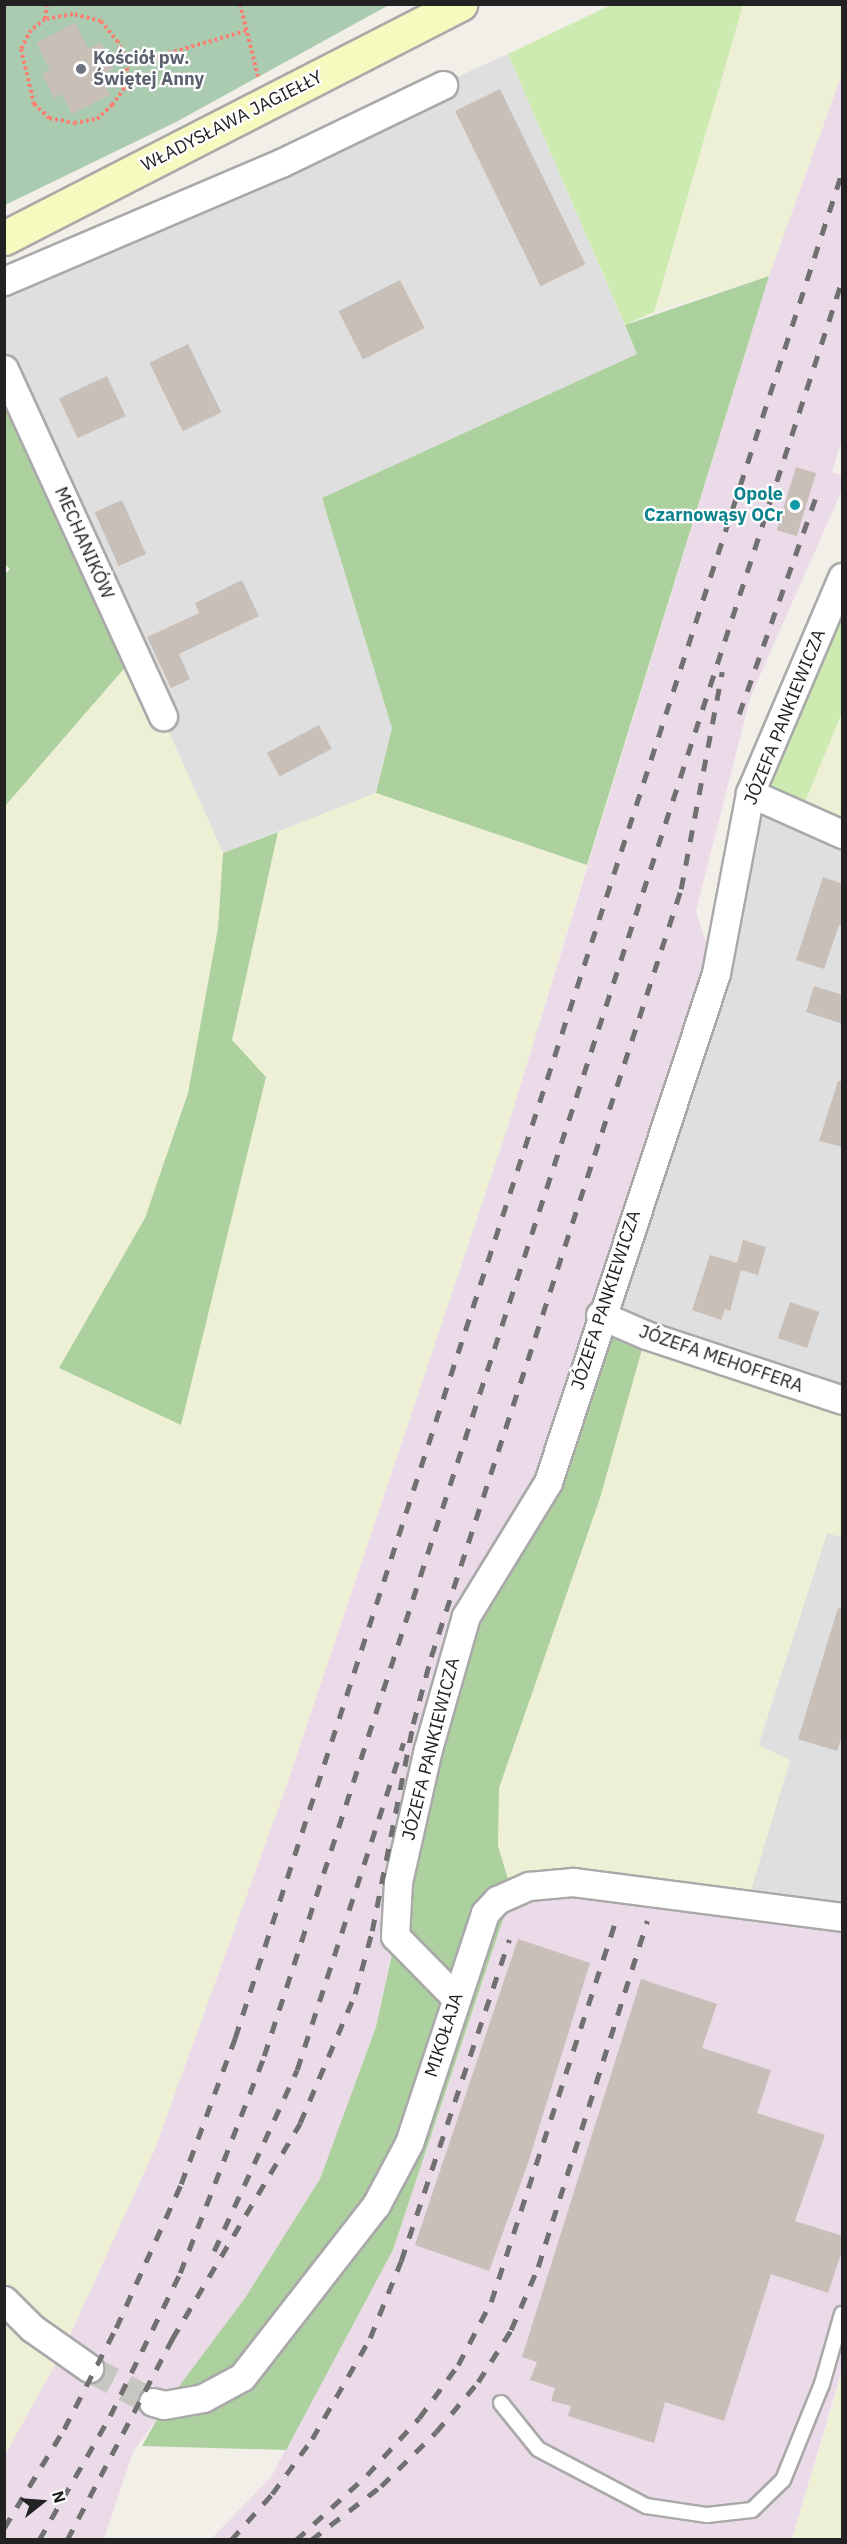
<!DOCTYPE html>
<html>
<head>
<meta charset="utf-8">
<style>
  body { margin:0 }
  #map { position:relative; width:847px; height:2544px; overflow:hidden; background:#f2efe9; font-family:"IBM Plex Sans",sans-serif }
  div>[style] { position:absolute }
  .residential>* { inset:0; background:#e0dfdf }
  .industrial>* { inset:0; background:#ebdbe8 }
  .farmland>* { inset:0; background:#eef0d5 }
  .grass>* { inset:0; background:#cdebb0 }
  .forest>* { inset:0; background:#add19e }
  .cemetery>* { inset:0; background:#aacbaf }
  .building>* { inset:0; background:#c7bfb8; transform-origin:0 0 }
  .street-tunnel>* { height:27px; margin-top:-13.5px; transform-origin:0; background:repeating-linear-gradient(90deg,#c8c6c1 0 27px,transparent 0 41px) }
  .path>* { height:4px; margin-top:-2px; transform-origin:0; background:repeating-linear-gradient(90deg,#fa8072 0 3px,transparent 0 6px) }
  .roads { filter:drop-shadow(2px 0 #a9a9a9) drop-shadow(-2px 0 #a9a9a9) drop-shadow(0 2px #a9a9a9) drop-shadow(0 -2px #a9a9a9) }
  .lane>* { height:14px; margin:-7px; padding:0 7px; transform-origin:7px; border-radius:7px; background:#fff }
  .street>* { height:27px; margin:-13.5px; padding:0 13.5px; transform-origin:13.5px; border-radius:13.5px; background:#fff }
  .secondary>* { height:33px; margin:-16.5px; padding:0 16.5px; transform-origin:16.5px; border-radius:16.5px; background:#f7fabf }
  .rail>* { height:4.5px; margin-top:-2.25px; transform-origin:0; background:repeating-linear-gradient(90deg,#707070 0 12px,transparent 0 24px) }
  .dots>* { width:16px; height:16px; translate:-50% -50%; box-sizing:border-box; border:3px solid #fff; border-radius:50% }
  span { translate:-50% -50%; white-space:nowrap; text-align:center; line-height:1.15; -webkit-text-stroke:4.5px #fff; paint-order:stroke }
  .worship-label { font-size:18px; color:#5b616d; font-weight:700 }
  .left { translate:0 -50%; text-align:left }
  .street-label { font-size:18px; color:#222 }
  .culture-label { font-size:18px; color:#0d838f; font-weight:700 }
  .right { translate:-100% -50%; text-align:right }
  .frame { position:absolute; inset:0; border:6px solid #222; pointer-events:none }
  .north { position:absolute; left:12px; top:2472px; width:60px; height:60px; -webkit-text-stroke:4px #fff; paint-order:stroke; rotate:73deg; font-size:16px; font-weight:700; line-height:24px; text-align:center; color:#222 }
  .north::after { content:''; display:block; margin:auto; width:21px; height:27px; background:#222; clip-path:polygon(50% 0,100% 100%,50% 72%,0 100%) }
</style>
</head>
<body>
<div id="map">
  <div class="residential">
    <i style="clip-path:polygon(508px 54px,637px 354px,322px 498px,392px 728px,376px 793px,223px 853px,5px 369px,4px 281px)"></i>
    <i style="clip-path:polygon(750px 793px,842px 834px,842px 1400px,600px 1315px,716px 973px)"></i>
    <i style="clip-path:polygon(827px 1533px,842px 1537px,842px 1917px,747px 1903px,790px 1760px,758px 1746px)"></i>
  </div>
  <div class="industrial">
    <i style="clip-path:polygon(842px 73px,842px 439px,832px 472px,842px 475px,842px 490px,750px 698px,696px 911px,716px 973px,395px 1936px,376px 2027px,320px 2179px,245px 2298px,133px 2452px,104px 2539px,5px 2540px,5px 2454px,63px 2350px,154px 2151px,287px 1784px,507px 1129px,769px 276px)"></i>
    <i style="clip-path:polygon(529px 1886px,842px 1917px,842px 2370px,792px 2539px,210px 2540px,271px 2477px,393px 2250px,512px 1892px)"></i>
  </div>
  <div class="farmland">
    <i style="clip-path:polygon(743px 5px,842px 5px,842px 73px,769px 276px,654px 312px)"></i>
    <i style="clip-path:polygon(135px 656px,223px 853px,218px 928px,188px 1093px,145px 1218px,60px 1368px,181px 1425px,232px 1040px,278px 832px,376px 793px,587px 865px,507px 1129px,287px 1784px,154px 2151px,63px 2350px,5px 2455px,5px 806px)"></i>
    <i style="clip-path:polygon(842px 713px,842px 834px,799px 816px)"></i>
    <i style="clip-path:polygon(646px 1335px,842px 1400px,842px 1537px,827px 1533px,758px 1745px,790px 1760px,747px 1903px,512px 1892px,498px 1846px,499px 1788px,600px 1498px)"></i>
    <i style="clip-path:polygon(842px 2370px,842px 2539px,792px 2539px,835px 2399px)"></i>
  </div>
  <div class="grass">
    <i style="clip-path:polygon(611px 5px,743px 5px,654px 312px,625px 325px,508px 54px)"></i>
    <i style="clip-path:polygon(842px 599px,842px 713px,799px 816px,750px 793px)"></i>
  </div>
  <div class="forest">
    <i style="clip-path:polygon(769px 276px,587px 865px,376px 793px,392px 728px,322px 498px,637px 354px,625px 325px)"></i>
    <i style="clip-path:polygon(4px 369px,135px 656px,5px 806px,4px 575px,10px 569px,4px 563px)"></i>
    <i style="clip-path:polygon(278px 832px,232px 1040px,266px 1077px,181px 1425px,59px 1368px,145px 1218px,188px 1093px,218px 928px,223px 853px)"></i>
    <i style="clip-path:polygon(600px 1315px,646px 1335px,600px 1498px,499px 1788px,498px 1846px,512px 1892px,393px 2250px,286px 2450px,142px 2446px,165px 2405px,245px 2298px,320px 2179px,376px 2027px,466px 1616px,513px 1535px)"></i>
  </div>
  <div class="cemetery">
    <i style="clip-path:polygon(5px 5px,389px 5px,176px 122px,5px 205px)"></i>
  </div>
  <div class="building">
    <i style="clip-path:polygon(75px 23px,88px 49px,101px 42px,114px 69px,101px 75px,110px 95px,72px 114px,62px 94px,54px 98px,42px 74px,50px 70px,36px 43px)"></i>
    <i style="left:500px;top:89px;width:195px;height:50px;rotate:64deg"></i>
    <i style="left:400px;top:280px;width:54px;height:69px;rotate:63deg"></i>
    <i style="left:188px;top:344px;width:76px;height:43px;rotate:64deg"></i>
    <i style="left:107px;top:376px;width:44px;height:53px;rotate:65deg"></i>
    <i style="left:796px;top:467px;width:21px;height:66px;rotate:17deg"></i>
    <i style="left:122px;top:500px;width:59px;height:30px;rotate:66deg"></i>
    <i style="clip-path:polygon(242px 580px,259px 616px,179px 654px,190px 679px,171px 688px,147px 637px,199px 613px,195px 603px)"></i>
    <i style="left:319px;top:725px;width:27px;height:59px;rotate:62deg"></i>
    <i style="clip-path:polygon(823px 877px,843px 884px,843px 926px,839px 925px,824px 969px,796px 960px)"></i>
    <i style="clip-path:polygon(814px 986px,843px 995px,843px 1024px,806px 1012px)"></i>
    <i style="clip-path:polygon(838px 1081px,843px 1081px,843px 1147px,819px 1141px)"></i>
    <i style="clip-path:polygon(743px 1240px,766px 1247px,758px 1275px,741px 1270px,730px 1311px,725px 1309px,721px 1320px,692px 1310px,710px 1255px,737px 1263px)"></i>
    <i style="left:790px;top:1302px;width:31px;height:38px;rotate:19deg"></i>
    <i style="clip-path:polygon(838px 1608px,843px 1609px,843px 1733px,837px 1751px,798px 1739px)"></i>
    <i style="clip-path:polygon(518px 1939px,590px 1963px,528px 2163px,489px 2271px,415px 2245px)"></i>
    <i style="clip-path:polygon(641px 1979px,717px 2004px,702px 2048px,771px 2070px,757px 2113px,825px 2135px,795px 2221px,843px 2236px,843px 2248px,828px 2293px,771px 2274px,724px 2421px,665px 2402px,654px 2443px,568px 2416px,571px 2406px,551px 2401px,555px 2388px,530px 2380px,537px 2362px,522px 2357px)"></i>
  </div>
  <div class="street-tunnel">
    <i style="left:89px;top:2368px;width:72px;rotate:28deg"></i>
  </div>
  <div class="path">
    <i style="left:240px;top:4px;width:75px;rotate:76.1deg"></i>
    <i style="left:45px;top:19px;width:15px;rotate:-82deg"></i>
    <i style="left:128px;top:65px;width:25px;rotate:-113deg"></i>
    <i style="left:118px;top:42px;width:27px;rotate:-129deg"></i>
    <i style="left:101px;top:21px;width:29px;rotate:-166deg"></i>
    <i style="left:73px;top:14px;width:28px;rotate:170deg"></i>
    <i style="left:45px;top:19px;width:18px;rotate:142deg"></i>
    <i style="left:31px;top:30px;width:21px;rotate:118deg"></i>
    <i style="left:21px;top:49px;width:57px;rotate:76.7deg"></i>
    <i style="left:34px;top:104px;width:21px;rotate:43deg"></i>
    <i style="left:49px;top:118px;width:25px;rotate:11deg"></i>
    <i style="left:74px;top:123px;width:23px;rotate:-10deg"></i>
    <i style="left:97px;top:119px;width:21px;rotate:-43deg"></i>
    <i style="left:112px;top:105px;width:20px;rotate:-53deg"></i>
    <i style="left:124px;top:89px;width:24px;rotate:-81deg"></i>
    <i style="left:128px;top:65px;width:123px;rotate:-16.1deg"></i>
  </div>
  <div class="roads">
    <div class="lane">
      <i style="left:501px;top:2403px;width:59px;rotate:51.2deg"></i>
      <i style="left:538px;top:2449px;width:122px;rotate:27.8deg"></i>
      <i style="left:646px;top:2506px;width:62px;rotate:8.4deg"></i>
      <i style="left:707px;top:2515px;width:45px;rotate:-6.3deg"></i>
      <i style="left:752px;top:2510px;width:43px;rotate:-44.1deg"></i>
      <i style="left:783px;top:2480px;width:104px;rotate:-67.9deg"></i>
      <i style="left:822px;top:2384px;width:73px;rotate:-74.1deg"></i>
    </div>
    <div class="street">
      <i style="left:4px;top:281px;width:301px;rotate:-23.1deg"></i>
      <i style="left:281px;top:163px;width:180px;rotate:-25.7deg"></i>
      <i style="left:4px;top:369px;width:382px;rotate:65.4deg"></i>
      <i style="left:750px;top:793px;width:101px;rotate:24deg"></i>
      <i style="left:600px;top:1315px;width:50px;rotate:23.5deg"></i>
      <i style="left:646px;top:1335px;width:206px;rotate:18.3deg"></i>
      <i style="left:456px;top:1998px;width:87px;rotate:-134.5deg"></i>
      <i style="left:395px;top:1936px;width:54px;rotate:-86.8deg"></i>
      <i style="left:398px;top:1882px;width:136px;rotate:-77.3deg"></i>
      <i style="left:428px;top:1749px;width:138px;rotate:-74.1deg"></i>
      <i style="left:466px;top:1616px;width:157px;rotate:-58.5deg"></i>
      <i style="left:548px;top:1482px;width:536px;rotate:-71.73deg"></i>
      <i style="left:716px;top:973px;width:183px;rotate:-79.3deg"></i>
      <i style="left:750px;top:793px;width:235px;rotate:-66.9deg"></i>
      <i style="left:4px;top:2300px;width:40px;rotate:45deg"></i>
      <i style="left:32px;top:2328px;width:70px;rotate:35.1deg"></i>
      <i style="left:153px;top:2402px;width:11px;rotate:15deg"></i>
      <i style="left:164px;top:2405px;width:40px;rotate:-10deg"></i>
      <i style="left:203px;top:2398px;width:44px;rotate:-28.3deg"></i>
      <i style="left:242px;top:2377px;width:218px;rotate:-52.1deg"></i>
      <i style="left:376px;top:2205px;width:70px;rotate:-62deg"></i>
      <i style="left:409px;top:2143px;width:242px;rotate:-71.7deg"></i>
      <i style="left:485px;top:1913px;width:18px;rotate:-47deg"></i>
      <i style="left:497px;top:1900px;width:35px;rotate:-24deg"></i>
      <i style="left:529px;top:1886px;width:44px;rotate:-5.2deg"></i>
      <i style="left:573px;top:1882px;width:271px;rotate:7.4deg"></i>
    </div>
    <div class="secondary">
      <i style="left:4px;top:238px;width:513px;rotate:-27.16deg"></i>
    </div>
  </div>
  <div class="rail">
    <i style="left:739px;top:714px;width:237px;rotate:-70.5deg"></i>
    <i style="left:214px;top:2251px;width:199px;rotate:-65.4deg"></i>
    <i style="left:297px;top:2070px;width:344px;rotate:-72deg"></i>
    <i style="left:4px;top:2528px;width:116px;rotate:-58.8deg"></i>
    <i style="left:64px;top:2429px;width:114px;rotate:-62.8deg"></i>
    <i style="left:116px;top:2328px;width:158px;rotate:-65.7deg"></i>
    <i style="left:181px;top:2184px;width:156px;rotate:-69.7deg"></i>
    <i style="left:235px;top:2038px;width:1962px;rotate:-71.98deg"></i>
    <i style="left:39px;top:2540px;width:143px;rotate:-60.2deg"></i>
    <i style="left:110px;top:2416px;width:159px;rotate:-63.9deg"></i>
    <i style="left:180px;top:2273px;width:233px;rotate:-68.8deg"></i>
    <i style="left:264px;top:2056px;width:1868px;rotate:-71.97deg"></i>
    <i style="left:67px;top:2540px;width:227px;rotate:-62.4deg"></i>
    <i style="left:172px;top:2339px;width:251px;rotate:-59.3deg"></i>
    <i style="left:300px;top:2123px;width:140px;rotate:-66.9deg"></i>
    <i style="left:355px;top:1994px;width:65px;rotate:-74.9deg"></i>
    <i style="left:372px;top:1931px;width:211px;rotate:-78.8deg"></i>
    <i style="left:413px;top:1724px;width:69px;rotate:-75deg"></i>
    <i style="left:431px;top:1657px;width:808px;rotate:-71.97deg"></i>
    <i style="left:681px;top:889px;width:221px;rotate:-79.3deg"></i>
    <i style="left:231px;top:2540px;width:62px;rotate:-48.3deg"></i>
    <i style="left:272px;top:2494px;width:68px;rotate:-54deg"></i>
    <i style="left:312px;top:2439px;width:116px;rotate:-60.1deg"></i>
    <i style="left:370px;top:2338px;width:83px;rotate:-68.1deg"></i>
    <i style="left:401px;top:2261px;width:339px;rotate:-71.4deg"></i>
    <i style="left:296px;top:2540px;width:96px;rotate:-42.5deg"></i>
    <i style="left:367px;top:2475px;width:77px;rotate:-47.6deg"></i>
    <i style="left:419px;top:2418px;width:66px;rotate:-53.7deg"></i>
    <i style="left:458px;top:2365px;width:71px;rotate:-62.4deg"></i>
    <i style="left:491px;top:2302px;width:406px;rotate:-71.9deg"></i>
    <i style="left:311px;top:2540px;width:88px;rotate:-37.6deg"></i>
    <i style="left:381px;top:2486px;width:77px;rotate:-44.5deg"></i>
    <i style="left:436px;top:2432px;width:65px;rotate:-50deg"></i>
    <i style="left:478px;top:2382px;width:62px;rotate:-57.6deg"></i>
    <i style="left:511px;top:2330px;width:69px;rotate:-66.8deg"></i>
    <i style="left:538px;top:2267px;width:363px;rotate:-72.5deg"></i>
  </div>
  <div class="dots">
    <i style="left:81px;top:69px;background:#6b7280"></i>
    <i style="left:795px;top:505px;background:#0f9aa8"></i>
  </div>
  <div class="worship-label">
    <span class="left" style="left:93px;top:69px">Kościół pw.<br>Świętej Anny</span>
  </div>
  <div class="street-label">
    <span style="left:232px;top:121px;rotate:-27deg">WŁADYSŁAWA JAGIEŁŁY</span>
    <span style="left:84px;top:543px;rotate:66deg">MECHANIKÓW</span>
    <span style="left:785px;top:717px;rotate:-68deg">JÓZEFA PANKIEWICZA</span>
    <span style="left:606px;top:1300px;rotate:-72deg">JÓZEFA PANKIEWICZA</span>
    <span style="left:721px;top:1359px;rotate:19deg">JÓZEFA MEHOFFERA</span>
    <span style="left:431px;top:1749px;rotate:-76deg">JÓZEFA PANKIEWICZA</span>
    <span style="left:444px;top:2035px;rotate:-72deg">MIKOŁAJA</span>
  </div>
  <div class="culture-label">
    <span class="right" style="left:783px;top:505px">Opole<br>Czarnowąsy OCr</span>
  </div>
  <div class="frame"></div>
  <div class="north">N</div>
</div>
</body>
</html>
